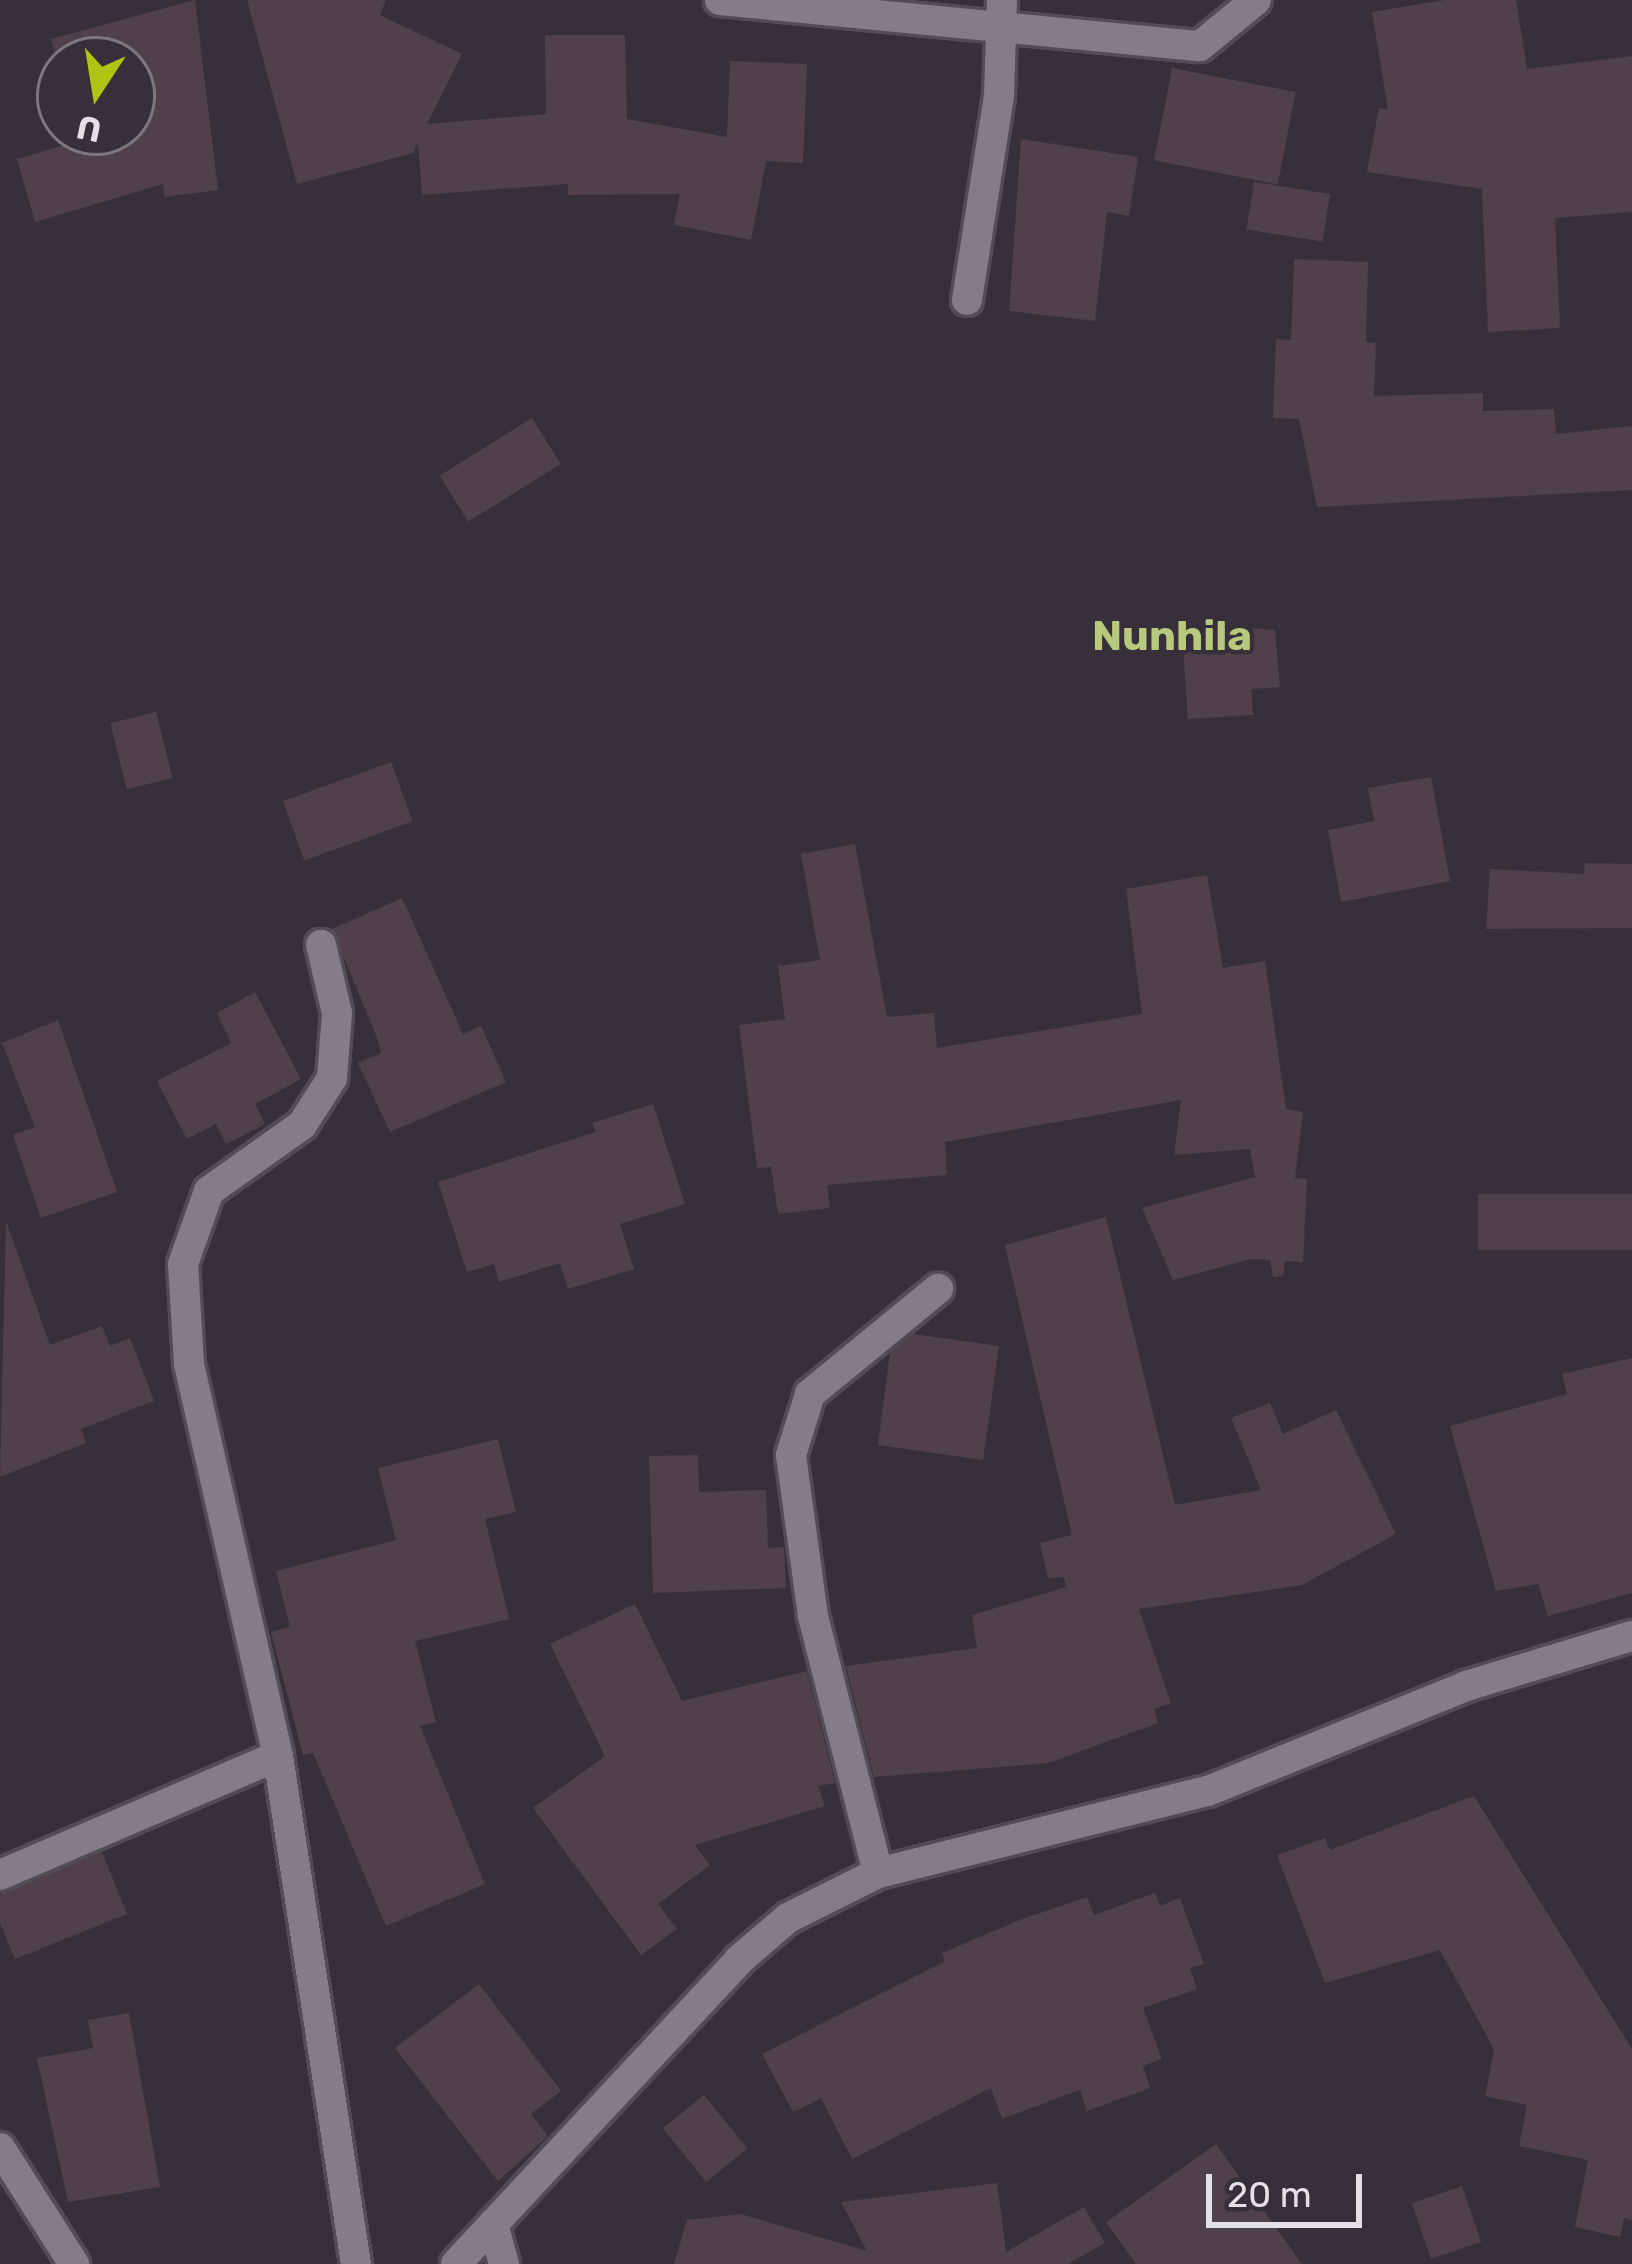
<!DOCTYPE html>
<html>
<head>
<meta charset="utf-8">
<style>
  body { margin:0 }
  #map { position:relative; width:1632px; height:2264px; overflow:hidden; background:#37303b; font-family:Rubik,sans-serif }
  div>[style] { position:absolute }
  .building>* { inset:0; background:#4f4149; transform-origin:0 0 }
  .roads { filter:drop-shadow(3px 0 #514c55) drop-shadow(-3px 0 #514c55) drop-shadow(0 3px #514c55) drop-shadow(0 -3px #514c55) }
  .minor>* { height:30px; margin:-15px; padding:0 15px; transform-origin:15px; border-radius:15px; background:#847c89 }
  span { translate:-50% -50%; white-space:nowrap; text-align:center; line-height:1.15; -webkit-text-stroke:9px #37303b; paint-order:stroke }
  .quarter-label { font-size:42px; color:#b8c97e; font-weight:700 }
  .north { position:absolute; left:36px; top:36px; width:120px; height:120px; box-sizing:border-box; background:#37303b; border:3px solid #7c7680; border-radius:50%; rotate:192deg; font-size:33px; font-weight:700; line-height:48px; text-align:center; color:#e4e0e7 }
  .north::after { content:''; display:block; margin:auto; width:42px; height:54px; background:#acc613; clip-path:polygon(50% 0,100% 100%,50% 72%,0 100%) }
  .scale { position:absolute; left:1206px; top:2174px; width:156px; height:54px; box-sizing:border-box; border:6px solid #e4e0e7; border-top:0; padding-left:15px; font-size:36px; line-height:42px; white-space:nowrap; color:#e4e0e7; -webkit-text-stroke:9px #37303b; paint-order:stroke }
</style>
</head>
<body>
<div id="map">
  <div class="building">
    <i style="clip-path:polygon(195px 0,218px 190px,164px 197px,163px 184px,35px 222px,17px 159px,82px 140px,80px 132px,132px 132px,132px 60px,60px 60px,60px 69px,51px 39px)"></i>
    <i style="clip-path:polygon(247px 0,386px 0,380px 15px,462px 54px,427px 124px,546px 114px,545px 35px,625px 35px,627px 119px,727px 137px,730px 61px,807px 64px,803px 163px,766px 161px,751px 240px,674px 225px,680px 194px,568px 195px,568px 184px,422px 195px,418px 143px,413px 153px,297px 184px)"></i>
    <i style="clip-path:polygon(1445px 0,1516px 0,1527px 69px,1632px 56px,1632px 212px,1555px 218px,1560px 328px,1488px 332px,1482px 189px,1367px 172px,1379px 108px,1388px 110px,1372px 12px)"></i>
    <i style="left:1172px;top:68px;width:126px;height:94px;rotate:11deg"></i>
    <i style="clip-path:polygon(1021px 139px,1138px 157px,1129px 216px,1107px 212px,1095px 321px,1009px 311px)"></i>
    <i style="left:1254px;top:182px;width:77px;height:48px;rotate:9deg"></i>
    <i style="clip-path:polygon(1294px 259px,1368px 262px,1366px 342px,1376px 343px,1374px 396px,1483px 393px,1483px 411px,1554px 409px,1556px 434px,1632px 426px,1632px 490px,1317px 507px,1299px 419px,1273px 418px,1276px 339px,1291px 340px)"></i>
    <i style="left:532px;top:418px;width:54px;height:109px;rotate:58deg"></i>
    <i style="clip-path:polygon(1247px 628px,1275px 630px,1280px 687px,1251px 689px,1253px 715px,1188px 719px,1182px 632px)"></i>
    <i style="left:156px;top:712px;width:68px;height:47px;rotate:76deg"></i>
    <i style="left:391px;top:762px;width:63px;height:115px;rotate:70deg"></i>
    <i style="clip-path:polygon(1431px 777px,1450px 881px,1341px 902px,1328px 830px,1374px 821px,1368px 788px)"></i>
    <i style="clip-path:polygon(855px 844px,887px 1017px,934px 1013px,937px 1048px,1142px 1014px,1126px 889px,1207px 875px,1223px 968px,1265px 961px,1286px 1109px,1303px 1112px,1295px 1178px,1307px 1179px,1303px 1262px,1285px 1261px,1283px 1276px,1273px 1277px,1270px 1260px,1251px 1259px,1173px 1280px,1142px 1208px,1255px 1177px,1250px 1149px,1174px 1155px,1181px 1100px,945px 1142px,947px 1175px,827px 1185px,830px 1208px,778px 1214px,771px 1167px,757px 1168px,739px 1025px,785px 1019px,778px 966px,820px 960px,801px 854px)"></i>
    <i style="clip-path:polygon(1585px 863px,1632px 864px,1632px 928px,1486px 929px,1490px 869px,1584px 874px)"></i>
    <i style="clip-path:polygon(402px 898px,463px 1034px,481px 1026px,506px 1082px,390px 1132px,358px 1063px,381px 1053px,378px 1040px,332px 929px)"></i>
    <i style="clip-path:polygon(255px 992px,301px 1079px,255px 1104px,265px 1124px,226px 1144px,216px 1124px,187px 1139px,157px 1081px,231px 1043px,217px 1013px)"></i>
    <i style="clip-path:polygon(58px 1020px,117px 1192px,41px 1218px,13px 1135px,35px 1127px,2px 1043px)"></i>
    <i style="clip-path:polygon(653px 1104px,685px 1204px,620px 1224px,634px 1269px,568px 1289px,560px 1263px,499px 1282px,494px 1264px,467px 1272px,438px 1182px,596px 1132px,592px 1123px)"></i>
    <i style="left:1632px;top:1194px;width:56px;height:154px;rotate:90deg"></i>
    <i style="clip-path:polygon(1106px 1217px,1175px 1505px,1261px 1490px,1231px 1418px,1270px 1403px,1283px 1434px,1336px 1410px,1396px 1534px,1302px 1585px,1139px 1609px,1171px 1703px,1154px 1709px,1158px 1723px,1048px 1763px,874px 1777px,846px 1666px,977px 1648px,972px 1615px,1066px 1587px,1064px 1577px,1048px 1578px,1040px 1543px,1072px 1535px,1005px 1245px)"></i>
    <i style="clip-path:polygon(6px 1221px,50px 1345px,102px 1326px,110px 1346px,130px 1338px,154px 1401px,81px 1429px,86px 1443px,0 1477px)"></i>
    <i style="clip-path:polygon(913px 1334px,999px 1346px,983px 1460px,878px 1445px,890px 1353px)"></i>
    <i style="clip-path:polygon(1632px 1358px,1632px 1593px,1548px 1616px,1538px 1584px,1496px 1591px,1450px 1426px,1567px 1394px,1562px 1374px)"></i>
    <i style="clip-path:polygon(498px 1439px,516px 1512px,485px 1519px,509px 1619px,415px 1641px,436px 1722px,420px 1726px,485px 1884px,386px 1926px,313px 1753px,303px 1755px,271px 1632px,290px 1627px,276px 1571px,396px 1540px,378px 1468px)"></i>
    <i style="clip-path:polygon(698px 1455px,699px 1492px,766px 1490px,768px 1548px,784px 1547px,786px 1588px,653px 1593px,649px 1456px)"></i>
    <i style="clip-path:polygon(635px 1604px,682px 1701px,807px 1671px,835px 1783px,818px 1786px,825px 1806px,695px 1845px,710px 1865px,658px 1904px,677px 1929px,641px 1955px,533px 1808px,605px 1756px,550px 1644px)"></i>
    <i style="clip-path:polygon(1474px 1796px,1632px 2049px,1632px 2220px,1624px 2218px,1620px 2237px,1575px 2227px,1588px 2160px,1519px 2146px,1527px 2105px,1485px 2096px,1494px 2049px,1440px 1950px,1325px 1983px,1277px 1855px,1325px 1838px,1330px 1850px)"></i>
    <i style="clip-path:polygon(102px 1852px,127px 1914px,15px 1959px,0 1923px,0 1894px)"></i>
    <i style="clip-path:polygon(1155px 1893px,1160px 1906px,1180px 1898px,1204px 1964px,1190px 1968px,1197px 1989px,1143px 2008px,1162px 2059px,1143px 2066px,1150px 2088px,1087px 2111px,1080px 2090px,1002px 2119px,991px 2088px,852px 2159px,821px 2098px,793px 2112px,762px 2054px,945px 1961px,942px 1953px,1017px 1921px,1087px 1897px,1094px 1915px)"></i>
    <i style="clip-path:polygon(479px 1984px,561px 2091px,531px 2114px,548px 2136px,498px 2181px,395px 2048px)"></i>
    <i style="clip-path:polygon(129px 2013px,160px 2187px,68px 2202px,37px 2058px,93px 2048px,88px 2020px)"></i>
    <i style="left:704px;top:2095px;width:69px;height:53px;rotate:51deg"></i>
    <i style="clip-path:polygon(1216px 2144px,1302px 2264px,1136px 2264px,1106px 2222px)"></i>
    <i style="clip-path:polygon(997px 2183px,1006px 2252px,1084px 2207px,1105px 2243px,1068px 2264px,674px 2264px,687px 2220px,741px 2214px,867px 2251px,841px 2202px)"></i>
    <i style="left:1462px;top:2186px;width:59px;height:53px;rotate:71deg"></i>
  </div>
  <div class="roads">
    <div class="minor">
      <i style="left:720px;top:0;width:482px;rotate:5.5deg"></i>
      <i style="left:1200px;top:46px;width:72px;rotate:-39.4deg"></i>
      <i style="left:967px;top:300px;width:206px;rotate:-81.1deg"></i>
      <i style="left:999px;top:96px;width:96px;rotate:-88.2deg"></i>
      <i style="left:278px;top:1756px;width:514px;rotate:81.27deg"></i>
      <i style="left:878px;top:1873px;width:265px;rotate:-104.2deg"></i>
      <i style="left:813px;top:1616px;width:162px;rotate:-97.8deg"></i>
      <i style="left:791px;top:1455px;width:64px;rotate:-72.7deg"></i>
      <i style="left:810px;top:1394px;width:166px;rotate:-39.4deg"></i>
      <i style="left:0;top:1875px;width:302px;rotate:-23.2deg"></i>
      <i style="left:278px;top:1756px;width:402px;rotate:-102.8deg"></i>
      <i style="left:189px;top:1364px;width:100px;rotate:-93.4deg"></i>
      <i style="left:183px;top:1264px;width:77px;rotate:-70.4deg"></i>
      <i style="left:209px;top:1191px;width:114px;rotate:-35.4deg"></i>
      <i style="left:302px;top:1125px;width:56px;rotate:-57.4deg"></i>
      <i style="left:332px;top:1078px;width:65px;rotate:-85.6deg"></i>
      <i style="left:337px;top:1013px;width:70px;rotate:-103.2deg"></i>
      <i style="left:0;top:2148px;width:138px;rotate:57.5deg"></i>
      <i style="left:493px;top:2224px;width:41px;rotate:74.6deg"></i>
      <i style="left:456px;top:2264px;width:415px;rotate:-47deg"></i>
      <i style="left:739px;top:1960px;width:65px;rotate:-40.6deg"></i>
      <i style="left:788px;top:1918px;width:101px;rotate:-26.6deg"></i>
      <i style="left:878px;top:1873px;width:340px;rotate:-14deg"></i>
      <i style="left:1208px;top:1791px;width:279px;rotate:-22.1deg"></i>
      <i style="left:1466px;top:1686px;width:173px;rotate:-16.8deg"></i>
    </div>
  </div>
  <div class="quarter-label">
    <span style="left:1172px;top:636px">Nunhila</span>
  </div>
  <div class="north">U</div>
  <div class="scale">20 m</div>
</div>
</body>
</html>
